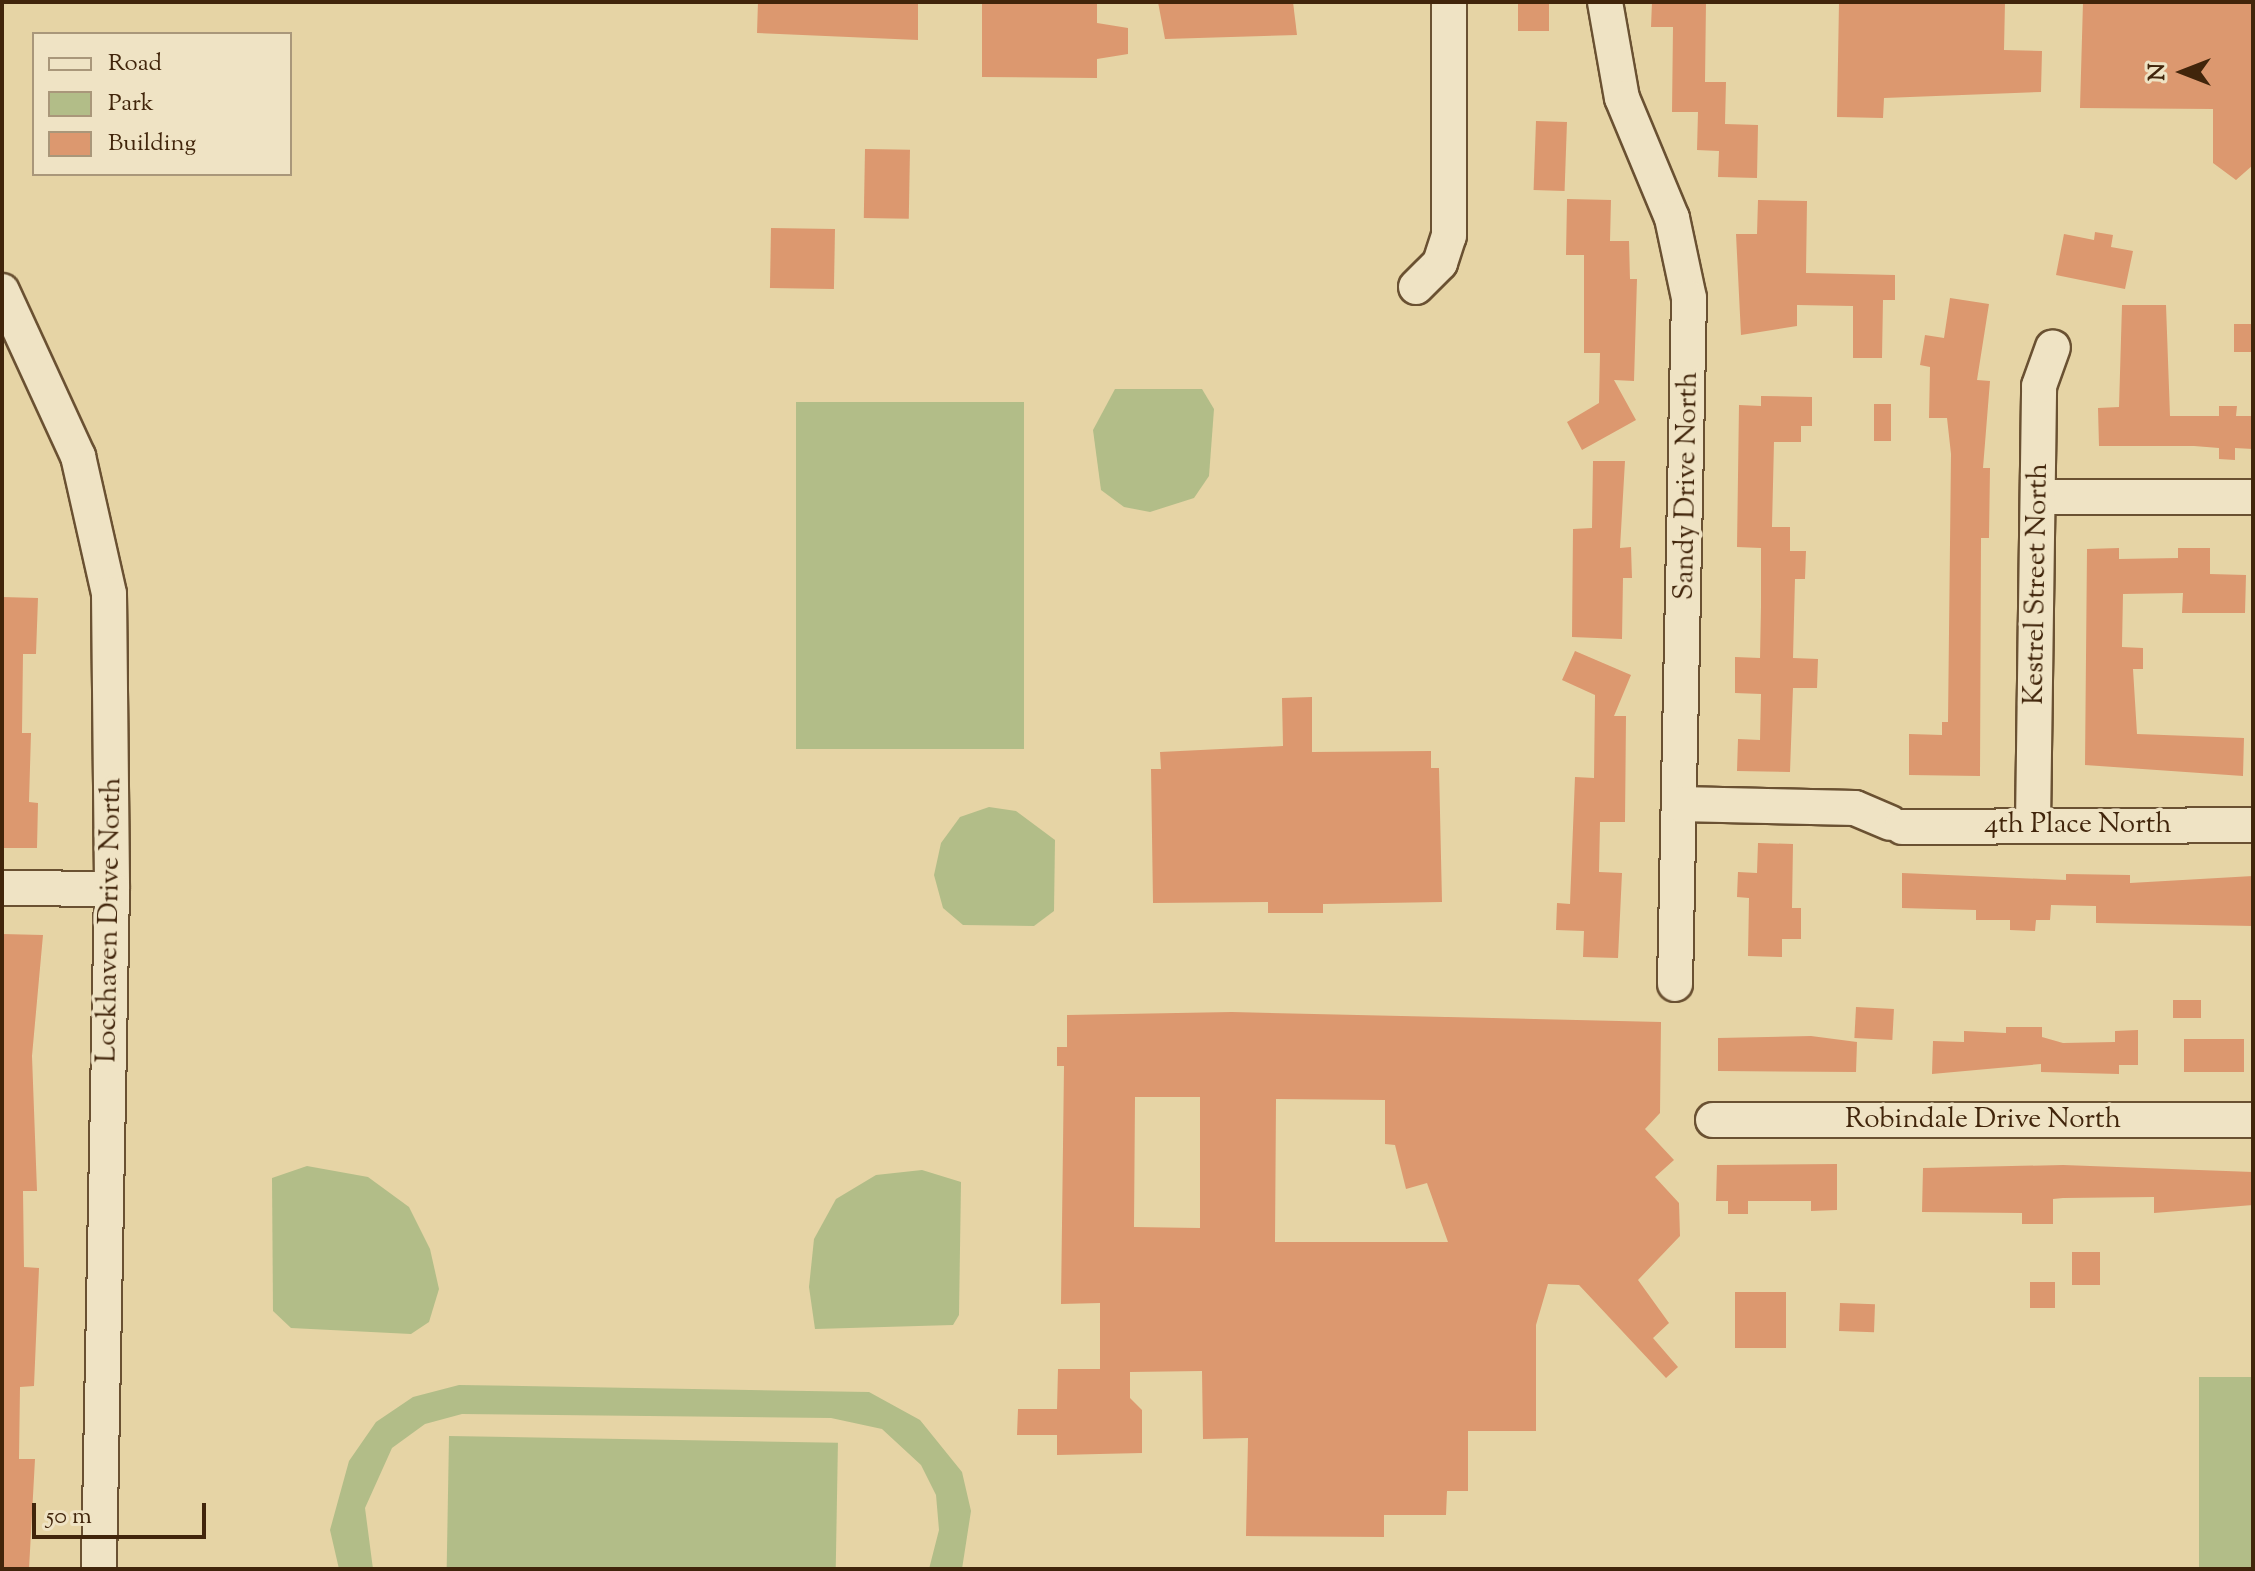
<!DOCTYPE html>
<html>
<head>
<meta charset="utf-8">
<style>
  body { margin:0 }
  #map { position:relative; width:2255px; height:1571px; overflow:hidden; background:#e6d4a5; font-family:"Sorts Mill Goudy",serif }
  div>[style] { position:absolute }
  .green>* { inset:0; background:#b2bd88; transform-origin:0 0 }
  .building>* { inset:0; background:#dc986f; transform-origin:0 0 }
  .roads { filter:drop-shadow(2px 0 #6a5132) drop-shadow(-2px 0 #6a5132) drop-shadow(0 2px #6a5132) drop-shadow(0 -2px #6a5132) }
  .minor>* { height:34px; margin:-17px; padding:0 17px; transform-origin:17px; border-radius:17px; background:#efe3c4 }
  span { translate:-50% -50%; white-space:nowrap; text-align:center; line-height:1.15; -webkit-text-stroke:7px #efe3c4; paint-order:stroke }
  .street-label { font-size:28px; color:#41250b }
  .frame { position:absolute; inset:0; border:4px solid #41250b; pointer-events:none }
  .legend { position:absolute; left:32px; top:32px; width:260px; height:144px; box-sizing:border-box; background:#efe3c4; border:2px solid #a9977a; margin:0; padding:10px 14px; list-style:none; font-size:24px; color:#41250b }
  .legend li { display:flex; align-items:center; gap:16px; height:40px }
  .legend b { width:40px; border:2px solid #a9977a }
  .north { position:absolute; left:2143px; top:32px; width:80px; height:80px; -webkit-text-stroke:6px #efe3c4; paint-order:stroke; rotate:270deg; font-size:22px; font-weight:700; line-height:32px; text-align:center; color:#41250b }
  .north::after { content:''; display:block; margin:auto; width:28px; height:36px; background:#41250b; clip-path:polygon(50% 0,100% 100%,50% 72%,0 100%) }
  .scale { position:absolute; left:32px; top:1503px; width:174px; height:36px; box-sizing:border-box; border:4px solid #41250b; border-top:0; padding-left:10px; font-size:24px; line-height:28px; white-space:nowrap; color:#41250b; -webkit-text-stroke:6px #efe3c4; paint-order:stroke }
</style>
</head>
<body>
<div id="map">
  <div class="green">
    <i style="clip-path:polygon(1115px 389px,1202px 389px,1214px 409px,1209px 476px,1194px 498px,1150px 512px,1124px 507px,1101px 490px,1093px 430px)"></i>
    <i style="left:796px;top:402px;width:228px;height:347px"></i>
    <i style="clip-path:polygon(989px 807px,1016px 811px,1055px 840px,1054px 911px,1034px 926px,963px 925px,943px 908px,934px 875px,941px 843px,960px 817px)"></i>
    <i style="clip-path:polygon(307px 1166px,368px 1177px,409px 1207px,430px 1249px,439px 1289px,429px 1322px,411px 1334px,291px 1328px,273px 1311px,272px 1178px)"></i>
    <i style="clip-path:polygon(922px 1170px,961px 1182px,959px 1315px,953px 1325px,815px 1329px,809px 1287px,814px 1239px,836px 1199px,876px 1175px)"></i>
    <i style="left:2199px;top:1377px;width:54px;height:192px"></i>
    <i style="clip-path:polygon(459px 1385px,869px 1392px,920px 1420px,962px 1472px,971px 1511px,962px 1569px,929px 1569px,939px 1530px,936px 1495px,921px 1465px,882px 1429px,831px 1418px,462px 1414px,425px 1424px,392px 1448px,365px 1508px,373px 1569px,339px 1569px,330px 1530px,349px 1461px,376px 1422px,413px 1397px)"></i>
    <i style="left:449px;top:1436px;width:389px;height:133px;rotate:1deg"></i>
  </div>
  <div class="building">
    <i style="clip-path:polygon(758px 2px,918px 2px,918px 40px,757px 33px)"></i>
    <i style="clip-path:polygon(982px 2px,1097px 2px,1097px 23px,1128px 28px,1128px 54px,1097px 59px,1097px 78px,982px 77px)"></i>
    <i style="clip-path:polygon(1158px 2px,1293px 2px,1297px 35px,1165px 39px)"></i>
    <i style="left:1518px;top:2px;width:31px;height:29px"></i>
    <i style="clip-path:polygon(1652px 2px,1706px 2px,1705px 82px,1726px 82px,1725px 124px,1758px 125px,1757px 178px,1718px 177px,1719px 151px,1697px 150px,1698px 112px,1672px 112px,1673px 27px,1651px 27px)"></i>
    <i style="clip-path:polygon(1839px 2px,2005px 2px,2004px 50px,2042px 51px,2041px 92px,1884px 98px,1883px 118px,1837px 117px)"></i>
    <i style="clip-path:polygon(2083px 2px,2253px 2px,2253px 165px,2236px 180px,2213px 163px,2213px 109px,2080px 108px)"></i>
    <i style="left:1536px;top:121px;width:31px;height:69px;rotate:2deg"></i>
    <i style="left:865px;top:149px;width:45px;height:69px;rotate:1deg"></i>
    <i style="clip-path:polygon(1567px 199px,1611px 200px,1610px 241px,1629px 241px,1630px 279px,1637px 279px,1634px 381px,1614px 380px,1636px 420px,1582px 450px,1567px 422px,1599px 403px,1600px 353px,1584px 353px,1584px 255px,1566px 255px)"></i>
    <i style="clip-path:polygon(1758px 200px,1807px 201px,1806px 273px,1895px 275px,1895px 300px,1883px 300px,1882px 358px,1853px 358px,1853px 306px,1797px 305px,1797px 326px,1741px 335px,1736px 234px,1757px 234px)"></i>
    <i style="left:771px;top:228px;width:64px;height:60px;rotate:1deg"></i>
    <i style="clip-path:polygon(2095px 232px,2113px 235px,2111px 247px,2133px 251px,2125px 289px,2056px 275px,2064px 234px,2094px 240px)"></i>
    <i style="clip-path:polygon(1950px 298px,1989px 304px,1977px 380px,1990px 381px,1983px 468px,1990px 468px,1989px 538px,1981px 538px,1980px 776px,1909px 775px,1909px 734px,1942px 735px,1942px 722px,1948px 722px,1951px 454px,1947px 418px,1929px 418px,1930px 367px,1920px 365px,1925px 335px,1944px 338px)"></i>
    <i style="clip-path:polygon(2122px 305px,2166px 305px,2170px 416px,2219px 416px,2219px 406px,2237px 406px,2236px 416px,2253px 416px,2253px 449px,2235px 448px,2235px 460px,2219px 459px,2219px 448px,2194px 446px,2099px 446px,2098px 408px,2119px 407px)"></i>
    <i style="left:2234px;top:324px;width:19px;height:28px"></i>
    <i style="clip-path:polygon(1761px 396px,1812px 397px,1812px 426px,1801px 426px,1801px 442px,1774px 442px,1772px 527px,1790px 527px,1790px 551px,1806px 551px,1805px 579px,1795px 579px,1793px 658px,1818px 659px,1817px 688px,1793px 688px,1790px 772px,1737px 771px,1738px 739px,1760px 740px,1761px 694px,1735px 693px,1735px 657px,1760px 658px,1761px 606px,1761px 548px,1737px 547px,1739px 405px,1761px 406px)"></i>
    <i style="left:1874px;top:404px;width:17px;height:37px"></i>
    <i style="clip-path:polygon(1593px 461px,1625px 461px,1620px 548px,1631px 547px,1632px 578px,1623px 578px,1622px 639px,1572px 637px,1573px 529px,1592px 528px)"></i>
    <i style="clip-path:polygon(2119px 548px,2119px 559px,2178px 558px,2178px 548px,2210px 548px,2210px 574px,2246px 575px,2245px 613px,2182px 613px,2183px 593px,2123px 594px,2122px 647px,2143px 648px,2143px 669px,2133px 669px,2137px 734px,2244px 738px,2243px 776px,2085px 765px,2087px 549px)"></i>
    <i style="clip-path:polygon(2px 597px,38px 598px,36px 654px,23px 654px,22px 733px,31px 733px,29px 802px,38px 803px,37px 848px,2px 848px)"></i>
    <i style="clip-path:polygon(1575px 651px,1631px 675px,1614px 716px,1626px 716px,1625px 822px,1600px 822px,1599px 872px,1622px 873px,1618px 958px,1583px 957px,1584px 931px,1556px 930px,1557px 903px,1570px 904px,1575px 777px,1594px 778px,1595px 695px,1562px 680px)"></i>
    <i style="clip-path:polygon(1312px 697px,1312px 752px,1431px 751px,1431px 768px,1439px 768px,1442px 902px,1323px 904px,1323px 913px,1268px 913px,1268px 902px,1153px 903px,1151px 769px,1161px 769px,1160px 752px,1283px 746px,1282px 698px)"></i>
    <i style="clip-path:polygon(1758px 843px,1793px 844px,1792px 908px,1801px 908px,1801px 939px,1782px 939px,1782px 957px,1748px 956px,1749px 898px,1737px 897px,1738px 872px,1757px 873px)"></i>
    <i style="clip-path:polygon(1902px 873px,2066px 880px,2066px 874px,2130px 875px,2130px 883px,2253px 876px,2253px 926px,2096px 923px,2096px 906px,2051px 905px,2050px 920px,2036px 920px,2035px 931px,2010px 930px,2010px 920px,1976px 920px,1976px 910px,1902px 908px)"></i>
    <i style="clip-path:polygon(2px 934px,43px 935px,32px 1056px,37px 1191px,23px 1191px,24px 1267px,39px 1268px,34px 1386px,20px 1387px,19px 1459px,35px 1459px,29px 1569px,2px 1569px)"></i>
    <i style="left:2201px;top:1000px;width:18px;height:28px;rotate:90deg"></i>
    <i style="left:1856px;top:1007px;width:38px;height:31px;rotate:3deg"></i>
    <i style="clip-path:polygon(evenodd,1232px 1012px,1661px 1022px,1660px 1113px,1645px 1129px,1674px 1160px,1655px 1177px,1679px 1203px,1680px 1236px,1638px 1280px,1669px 1323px,1653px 1338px,1678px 1367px,1666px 1378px,1579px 1285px,1548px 1284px,1536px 1325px,1536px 1431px,1468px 1431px,1468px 1491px,1447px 1491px,1446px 1515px,1384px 1515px,1384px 1537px,1246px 1536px,1248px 1438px,1203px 1439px,1202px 1371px,1130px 1372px,1130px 1398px,1142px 1410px,1142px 1453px,1057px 1455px,1057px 1435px,1017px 1435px,1018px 1409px,1057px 1409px,1058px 1369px,1100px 1369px,1100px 1303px,1061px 1304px,1064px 1066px,1057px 1066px,1057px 1047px,1067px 1047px,1067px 1015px,1232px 1012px,1135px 1097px,1200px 1097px,1200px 1228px,1134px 1227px,1135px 1097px,1232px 1012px,1276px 1099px,1385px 1100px,1385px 1144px,1395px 1145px,1406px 1189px,1427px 1183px,1448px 1242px,1275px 1242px,1276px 1099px)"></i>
    <i style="clip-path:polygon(2006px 1027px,2042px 1027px,2042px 1037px,2063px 1043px,2115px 1042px,2115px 1031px,2138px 1030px,2138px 1065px,2119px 1065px,2119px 1074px,2041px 1072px,2041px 1064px,1932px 1074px,1933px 1041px,1964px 1042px,1964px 1031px,2006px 1033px)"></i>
    <i style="clip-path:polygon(1811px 1036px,1857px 1042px,1856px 1072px,1718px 1071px,1718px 1038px)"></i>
    <i style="left:2184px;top:1039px;width:60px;height:33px"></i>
    <i style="clip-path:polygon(1837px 1164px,1837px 1210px,1811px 1211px,1811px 1201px,1748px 1201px,1748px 1214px,1728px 1214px,1728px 1201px,1716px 1201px,1717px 1165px)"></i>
    <i style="clip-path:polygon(2063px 1165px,2253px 1172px,2253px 1205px,2154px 1213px,2154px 1197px,2063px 1198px,2053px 1199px,2053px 1224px,2022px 1224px,2022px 1213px,1922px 1212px,1923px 1168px)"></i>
    <i style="left:2072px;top:1252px;width:28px;height:33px"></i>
    <i style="left:2030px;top:1282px;width:25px;height:26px"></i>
    <i style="left:1735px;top:1292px;width:51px;height:56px"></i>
    <i style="left:1840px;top:1303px;width:35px;height:28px;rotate:2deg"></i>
  </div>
  <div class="roads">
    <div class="minor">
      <i style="left:1605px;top:2px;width:97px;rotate:80deg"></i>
      <i style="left:1622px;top:98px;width:130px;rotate:67.4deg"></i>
      <i style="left:1672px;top:218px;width:82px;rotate:78deg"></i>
      <i style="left:1689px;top:298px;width:686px;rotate:91.17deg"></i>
      <i style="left:1416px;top:287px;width:34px;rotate:-45deg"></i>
      <i style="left:1440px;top:263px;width:28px;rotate:-72deg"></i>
      <i style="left:1449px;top:236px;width:234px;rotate:-90deg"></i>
      <i style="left:2px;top:291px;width:182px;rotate:65.3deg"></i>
      <i style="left:78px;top:456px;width:141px;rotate:77.3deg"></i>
      <i style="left:109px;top:594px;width:295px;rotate:89.4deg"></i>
      <i style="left:112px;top:889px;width:680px;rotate:91.1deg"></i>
      <i style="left:2038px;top:497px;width:215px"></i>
      <i style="left:1679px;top:804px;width:176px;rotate:1.3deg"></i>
      <i style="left:1855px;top:808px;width:38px;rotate:23deg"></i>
      <i style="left:2033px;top:824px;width:438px;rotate:-89.2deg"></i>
      <i style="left:2039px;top:386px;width:41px;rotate:-70.3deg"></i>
      <i style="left:1902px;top:827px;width:351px;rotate:-0.3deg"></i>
      <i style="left:2px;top:888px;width:110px;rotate:0.5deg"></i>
      <i style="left:1713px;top:1120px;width:540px"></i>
    </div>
  </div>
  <div class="street-label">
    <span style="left:1687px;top:486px;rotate:-89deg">Sandy Drive North</span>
    <span style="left:2037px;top:584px;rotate:-89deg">Kestrel Street North</span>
    <span style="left:2078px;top:825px">4th Place North</span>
    <span style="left:110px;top:920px;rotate:-89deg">Lockhaven Drive North</span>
    <span style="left:1983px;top:1120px">Robindale Drive North</span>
  </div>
  <div class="frame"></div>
  <ul class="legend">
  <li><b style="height:10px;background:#efe3c4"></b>Road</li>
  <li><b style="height:22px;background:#b2bd88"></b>Park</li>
  <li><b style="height:22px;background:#dc986f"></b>Building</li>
  </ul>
  <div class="north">N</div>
  <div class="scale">50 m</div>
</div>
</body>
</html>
